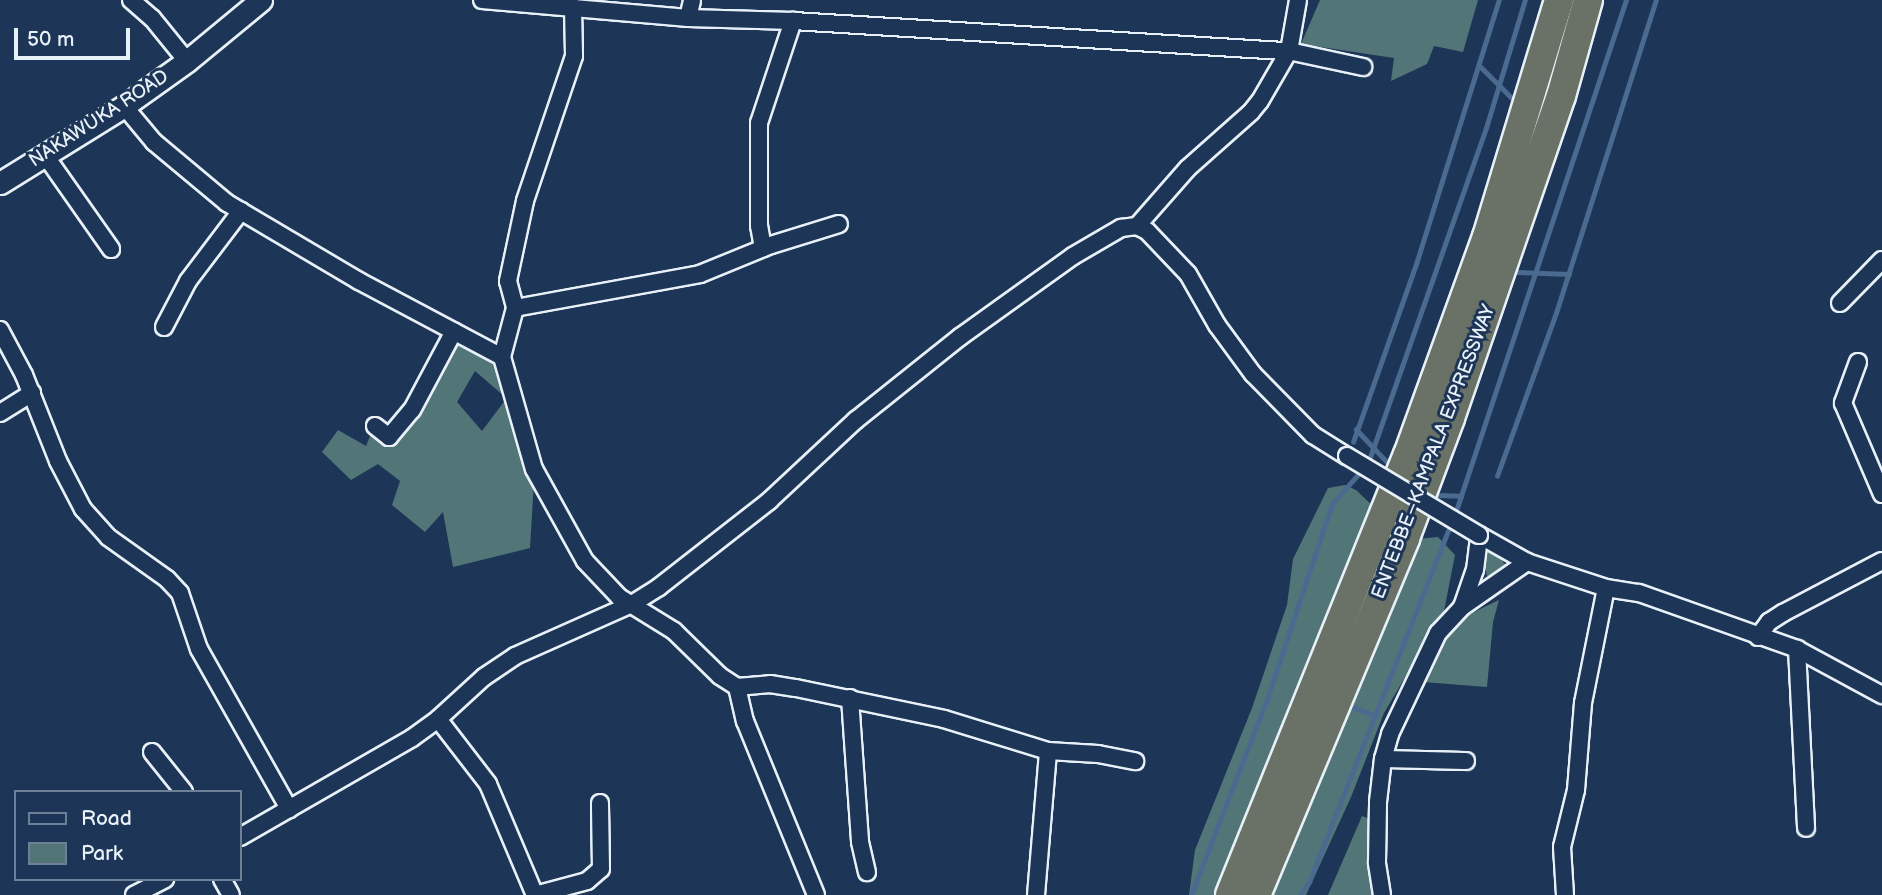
<!DOCTYPE html>
<html>
<head>
<meta charset="utf-8">
<style>
  body { margin:0 }
  #map { position:relative; width:1882px; height:895px; overflow:hidden; background:#1d3557; font-family:"Balsamiq Sans",sans-serif }
  div>[style] { position:absolute }
  .green>* { inset:0; background:#527678 }
  .stream>* { height:4.5px; margin:-2.25px; padding:0 2.25px; transform-origin:2.25px; border-radius:2.25px; background:#4a6a8f }
  .roads { filter:drop-shadow(2px 0 #e8f1f8) drop-shadow(-2px 0 #e8f1f8) drop-shadow(0 2px #e8f1f8) drop-shadow(0 -2px #e8f1f8) }
  .street>* { height:16px; margin:-8px; padding:0 8px; transform-origin:8px; border-radius:8px; background:#1d3557 }
  .secondary>* { height:21px; margin:-10.5px; padding:0 10.5px; transform-origin:10.5px; border-radius:10.5px; background:#1d3557 }
  .highway>* { height:28px; margin:-14px; padding:0 14px; transform-origin:14px; border-radius:14px; background:#6a7166 }
  .bridges { filter:drop-shadow(2px 0 #e8f1f8) drop-shadow(-2px 0 #e8f1f8) drop-shadow(0 2px #e8f1f8) drop-shadow(0 -2px #e8f1f8) }
  .street-bridge>* { height:16px; margin:-8px; padding:0 8px; transform-origin:8px; border-radius:8px; background:#1d3557 }
  span { translate:-50% -50%; white-space:nowrap; text-align:center; line-height:1.15; -webkit-text-stroke:6px #1d3557; paint-order:stroke }
  .street-label { font-size:19px; color:#e8f1f8 }
  .legend { position:absolute; left:14px; top:790px; width:228px; height:91px; box-sizing:border-box; background:#1d3557; border:2px solid #6e8097; margin:0; padding:9px 12px; list-style:none; font-size:21px; color:#e8f1f8 }
  .legend li { display:flex; align-items:center; gap:14px; height:35px }
  .legend b { width:35px; border:2px solid #6e8097 }
  .scale { position:absolute; left:14px; top:28px; width:116px; height:32px; box-sizing:border-box; border:4px solid #e8f1f8; border-top:0; padding-left:9px; font-size:21px; line-height:24px; white-space:nowrap; color:#e8f1f8; -webkit-text-stroke:5px #1d3557; paint-order:stroke }
</style>
</head>
<body>
<div id="map">
  <div class="green">
    <i style="clip-path:polygon(1320px 0,1478px 0,1463px 52px,1434px 46px,1427px 64px,1391px 81px,1394px 58px,1301px 44px)"></i>
    <i style="clip-path:polygon(457px 337px,499px 362px,503px 395px,475px 371px,457px 402px,482px 431px,506px 399px,534px 481px,530px 548px,453px 567px,443px 512px,425px 532px,392px 505px,400px 481px,378px 464px,351px 480px,322px 452px,338px 430px,366px 446px,372px 431px,392px 441px)"></i>
    <i style="clip-path:polygon(1345px 485px,1356px 490px,1375px 508px,1214px 895px,1189px 895px,1195px 850px,1252px 708px,1287px 605px,1293px 559px,1328px 488px)"></i>
    <i style="clip-path:polygon(1438px 537px,1455px 555px,1444px 611px,1384px 713px,1351px 797px,1306px 895px,1273px 895px,1416px 539px)"></i>
    <i style="clip-path:polygon(1488px 552px,1500px 557px,1506px 566px,1498px 575px,1487px 576px,1482px 554px)"></i>
    <i style="clip-path:polygon(1499px 600px,1493px 622px,1487px 687px,1423px 682px,1441px 639px,1470px 614px)"></i>
    <i style="clip-path:polygon(1362px 816px,1372px 820px,1369px 866px,1375px 895px,1328px 895px)"></i>
  </div>
  <div class="stream">
    <i style="left:1479px;top:65px;width:54px;rotate:45deg"></i>
    <i style="left:1517px;top:272px;width:52px;rotate:2.2deg"></i>
    <i style="left:1356px;top:429px;width:50px;rotate:46.6deg"></i>
    <i style="left:1353px;top:442px;width:192px;rotate:-70.5deg"></i>
    <i style="left:1417px;top:261px;width:274px;rotate:-72.6deg"></i>
    <i style="left:1368px;top:463px;width:355px;rotate:-70.6deg"></i>
    <i style="left:1486px;top:128px;width:134px;rotate:-73.1deg"></i>
    <i style="left:1497px;top:476px;width:173px;rotate:-70.1deg"></i>
    <i style="left:1556px;top:313px;width:329px;rotate:-72.3deg"></i>
    <i style="left:1438px;top:495px;width:23px;rotate:2deg"></i>
    <i style="left:1351px;top:706px;width:27px;rotate:22deg"></i>
    <i style="left:1191px;top:895px;width:213px;rotate:-68.8deg"></i>
    <i style="left:1268px;top:696px;width:202px;rotate:-71.6deg"></i>
    <i style="left:1332px;top:504px;width:45px;rotate:-48.6deg"></i>
    <i style="left:1300px;top:895px;width:16px;rotate:-55deg"></i>
    <i style="left:1309px;top:882px;width:399px;rotate:-68.4deg"></i>
    <i style="left:1456px;top:511px;width:539px;rotate:-71.6deg"></i>
  </div>
  <div class="roads">
    <div class="street">
      <i style="left:131px;top:0;width:28px;rotate:41deg"></i>
      <i style="left:152px;top:18px;width:55px;rotate:50.9deg"></i>
      <i style="left:482px;top:0;width:207px;rotate:5deg"></i>
      <i style="left:688px;top:18px;width:105px;rotate:1.6deg"></i>
      <i style="left:793px;top:21px;width:497px;rotate:3.5deg"></i>
      <i style="left:1289px;top:51px;width:76px;rotate:12.2deg"></i>
      <i style="left:573px;top:7px;width:49px;rotate:88.8deg"></i>
      <i style="left:574px;top:56px;width:153px;rotate:108.7deg"></i>
      <i style="left:525px;top:201px;width:82px;rotate:102deg"></i>
      <i style="left:508px;top:281px;width:28px;rotate:75deg"></i>
      <i style="left:515px;top:308px;width:51px;rotate:104.9deg"></i>
      <i style="left:502px;top:357px;width:116px;rotate:74.1deg"></i>
      <i style="left:534px;top:469px;width:105px;rotate:61deg"></i>
      <i style="left:585px;top:561px;width:50px;rotate:46.6deg"></i>
      <i style="left:619px;top:597px;width:65px;rotate:31.7deg"></i>
      <i style="left:674px;top:631px;width:64px;rotate:44.4deg"></i>
      <i style="left:720px;top:676px;width:20px;rotate:33deg"></i>
      <i style="left:737px;top:687px;width:33px;rotate:-5deg"></i>
      <i style="left:770px;top:684px;width:26px;rotate:9deg"></i>
      <i style="left:796px;top:688px;width:151px;rotate:11.8deg"></i>
      <i style="left:944px;top:719px;width:109px;rotate:17.1deg"></i>
      <i style="left:1048px;top:751px;width:50px;rotate:3.4deg"></i>
      <i style="left:1098px;top:754px;width:38px;rotate:11deg"></i>
      <i style="left:688px;top:18px;width:18px;rotate:-77deg"></i>
      <i style="left:124px;top:106px;width:47px;rotate:50.2deg"></i>
      <i style="left:154px;top:142px;width:95px;rotate:39.9deg"></i>
      <i style="left:227px;top:203px;width:153px;rotate:30.6deg"></i>
      <i style="left:359px;top:281px;width:162px;rotate:28deg"></i>
      <i style="left:45px;top:155px;width:115px;rotate:54.9deg"></i>
      <i style="left:1137px;top:226px;width:77px;rotate:-48.7deg"></i>
      <i style="left:1188px;top:168px;width:84px;rotate:-41.6deg"></i>
      <i style="left:1251px;top:112px;width:14px;rotate:-51deg"></i>
      <i style="left:1260px;top:101px;width:58px;rotate:-59.9deg"></i>
      <i style="left:1289px;top:51px;width:52px;rotate:-80deg"></i>
      <i style="left:763px;top:248px;width:22px;rotate:-100deg"></i>
      <i style="left:759px;top:226px;width:103px;rotate:-90deg"></i>
      <i style="left:759px;top:123px;width:108px;rotate:-71.6deg"></i>
      <i style="left:1840px;top:303px;width:60px;rotate:-45.7deg"></i>
      <i style="left:515px;top:308px;width:188px;rotate:-10.4deg"></i>
      <i style="left:700px;top:274px;width:77px;rotate:-22.2deg"></i>
      <i style="left:771px;top:245px;width:71px;rotate:-17.2deg"></i>
      <i style="left:164px;top:327px;width:52px;rotate:-62.4deg"></i>
      <i style="left:188px;top:281px;width:88px;rotate:-52.9deg"></i>
      <i style="left:0;top:330px;width:51px;rotate:61.9deg"></i>
      <i style="left:24px;top:375px;width:92px;rotate:68.4deg"></i>
      <i style="left:58px;top:461px;width:54px;rotate:62.5deg"></i>
      <i style="left:83px;top:509px;width:38px;rotate:48deg"></i>
      <i style="left:108px;top:537px;width:72px;rotate:35.4deg"></i>
      <i style="left:167px;top:579px;width:19px;rotate:47deg"></i>
      <i style="left:180px;top:593px;width:59px;rotate:71.3deg"></i>
      <i style="left:199px;top:649px;width:184px;rotate:60.6deg"></i>
      <i style="left:1858px;top:362px;width:44px;rotate:110.1deg"></i>
      <i style="left:1843px;top:403px;width:99px;rotate:66.8deg"></i>
      <i style="left:0;top:413px;width:38px;rotate:-32deg"></i>
      <i style="left:375px;top:426px;width:18px;rotate:38deg"></i>
      <i style="left:389px;top:437px;width:35px;rotate:-50deg"></i>
      <i style="left:412px;top:410px;width:89px;rotate:-62deg"></i>
      <i style="left:1462px;top:607px;width:79px;rotate:-34.7deg"></i>
      <i style="left:1758px;top:637px;width:19px;rotate:-54deg"></i>
      <i style="left:1769px;top:622px;width:17px;rotate:-33deg"></i>
      <i style="left:1783px;top:613px;width:112px;rotate:-27.7deg"></i>
      <i style="left:1797px;top:649px;width:179px;rotate:87.1deg"></i>
      <i style="left:737px;top:687px;width:35px;rotate:77deg"></i>
      <i style="left:745px;top:721px;width:188px;rotate:67.8deg"></i>
      <i style="left:850px;top:698px;width:144px;rotate:86deg"></i>
      <i style="left:860px;top:842px;width:31px;rotate:77deg"></i>
      <i style="left:438px;top:719px;width:82px;rotate:52.4deg"></i>
      <i style="left:488px;top:784px;width:121px;rotate:67.1deg"></i>
      <i style="left:535px;top:895px;width:54px;rotate:-15.1deg"></i>
      <i style="left:587px;top:881px;width:18px;rotate:-41deg"></i>
      <i style="left:601px;top:869px;width:66px;rotate:-90.9deg"></i>
      <i style="left:152px;top:752px;width:51px;rotate:51.3deg"></i>
      <i style="left:1383px;top:759px;width:83px;rotate:1.4deg"></i>
      <i style="left:240px;top:837px;width:198px;rotate:-29.9deg"></i>
      <i style="left:412px;top:738px;width:32px;rotate:-36deg"></i>
      <i style="left:438px;top:719px;width:62px;rotate:-42.4deg"></i>
      <i style="left:484px;top:677px;width:37px;rotate:-34deg"></i>
      <i style="left:515px;top:656px;width:128px;rotate:-24deg"></i>
      <i style="left:632px;top:604px;width:32px;rotate:-32deg"></i>
      <i style="left:659px;top:587px;width:140px;rotate:-38deg"></i>
      <i style="left:769px;top:501px;width:119px;rotate:-43deg"></i>
      <i style="left:856px;top:420px;width:133px;rotate:-38.6deg"></i>
      <i style="left:960px;top:337px;width:139px;rotate:-35.6deg"></i>
      <i style="left:1073px;top:256px;width:56px;rotate:-30.3deg"></i>
      <i style="left:1121px;top:228px;width:16px;rotate:-7deg"></i>
      <i style="left:1137px;top:226px;width:11px;rotate:27deg"></i>
      <i style="left:1147px;top:231px;width:59px;rotate:46.4deg"></i>
      <i style="left:1188px;top:274px;width:59px;rotate:60.4deg"></i>
      <i style="left:1217px;top:325px;width:61px;rotate:53.7deg"></i>
      <i style="left:1253px;top:374px;width:86px;rotate:45.5deg"></i>
      <i style="left:1313px;top:435px;width:40px;rotate:32deg"></i>
      <i style="left:222px;top:879px;width:18px;rotate:61deg"></i>
      <i style="left:134px;top:895px;width:35px;rotate:-27deg"></i>
      <i style="left:1036px;top:895px;width:144px;rotate:-85.2deg"></i>
      <i style="left:1382px;top:895px;width:33px;rotate:-99deg"></i>
      <i style="left:1377px;top:862px;width:60px;rotate:-89deg"></i>
      <i style="left:1378px;top:802px;width:43px;rotate:-83.4deg"></i>
      <i style="left:1383px;top:759px;width:26px;rotate:-74deg"></i>
      <i style="left:1390px;top:734px;width:112px;rotate:-64.6deg"></i>
      <i style="left:1438px;top:633px;width:35px;rotate:-47deg"></i>
      <i style="left:1462px;top:607px;width:39px;rotate:-71deg"></i>
      <i style="left:1475px;top:570px;width:35px;rotate:-83deg"></i>
      <i style="left:1479px;top:535px;width:55px;rotate:29.4deg"></i>
      <i style="left:1527px;top:562px;width:83px;rotate:18.2deg"></i>
      <i style="left:1606px;top:588px;width:33px;rotate:9deg"></i>
      <i style="left:1639px;top:593px;width:168px;rotate:19.5deg"></i>
      <i style="left:1797px;top:649px;width:97px;rotate:28.4deg"></i>
      <i style="left:1565px;top:895px;width:48px;rotate:-93.6deg"></i>
      <i style="left:1562px;top:847px;width:59px;rotate:-76.2deg"></i>
      <i style="left:1576px;top:790px;width:87px;rotate:-85.4deg"></i>
      <i style="left:1583px;top:703px;width:117px;rotate:-78.7deg"></i>
    </div>
    <div class="secondary">
      <i style="left:0;top:183px;width:146px;rotate:-31.8deg"></i>
      <i style="left:124px;top:106px;width:77px;rotate:-35.5deg"></i>
      <i style="left:187px;top:61px;width:96px;rotate:-39.5deg"></i>
    </div>
    <div class="highway">
      <i style="left:1230px;top:895px;width:475px;rotate:-68deg"></i>
      <i style="left:1408px;top:455px;width:232px;rotate:-70.1deg"></i>
      <i style="left:1487px;top:237px;width:248px;rotate:-73.1deg"></i>
      <i style="left:1256px;top:895px;width:387px;rotate:-67.3deg"></i>
      <i style="left:1405px;top:538px;width:128px;rotate:-69.4deg"></i>
      <i style="left:1450px;top:418px;width:341px;rotate:-71deg"></i>
      <i style="left:1561px;top:96px;width:100px;rotate:-74.3deg"></i>
    </div>
  </div>
  <div class="bridges">
    <div class="street-bridge">
      <i style="left:1347px;top:456px;width:154px;rotate:30.9deg"></i>
    </div>
  </div>
  <div class="street-label">
    <span style="left:99px;top:119px;rotate:-33deg">NAKAWUKA ROAD</span>
    <span style="left:1434px;top:452px;rotate:-69deg">ENTEBBE–KAMPALA EXPRESSWAY</span>
  </div>
  <ul class="legend">
  <li><b style="height:9px;background:#1d3557"></b>Road</li>
  <li><b style="height:19px;background:#527678"></b>Park</li>
  </ul>
  <div class="scale">50 m</div>
</div>
</body>
</html>
